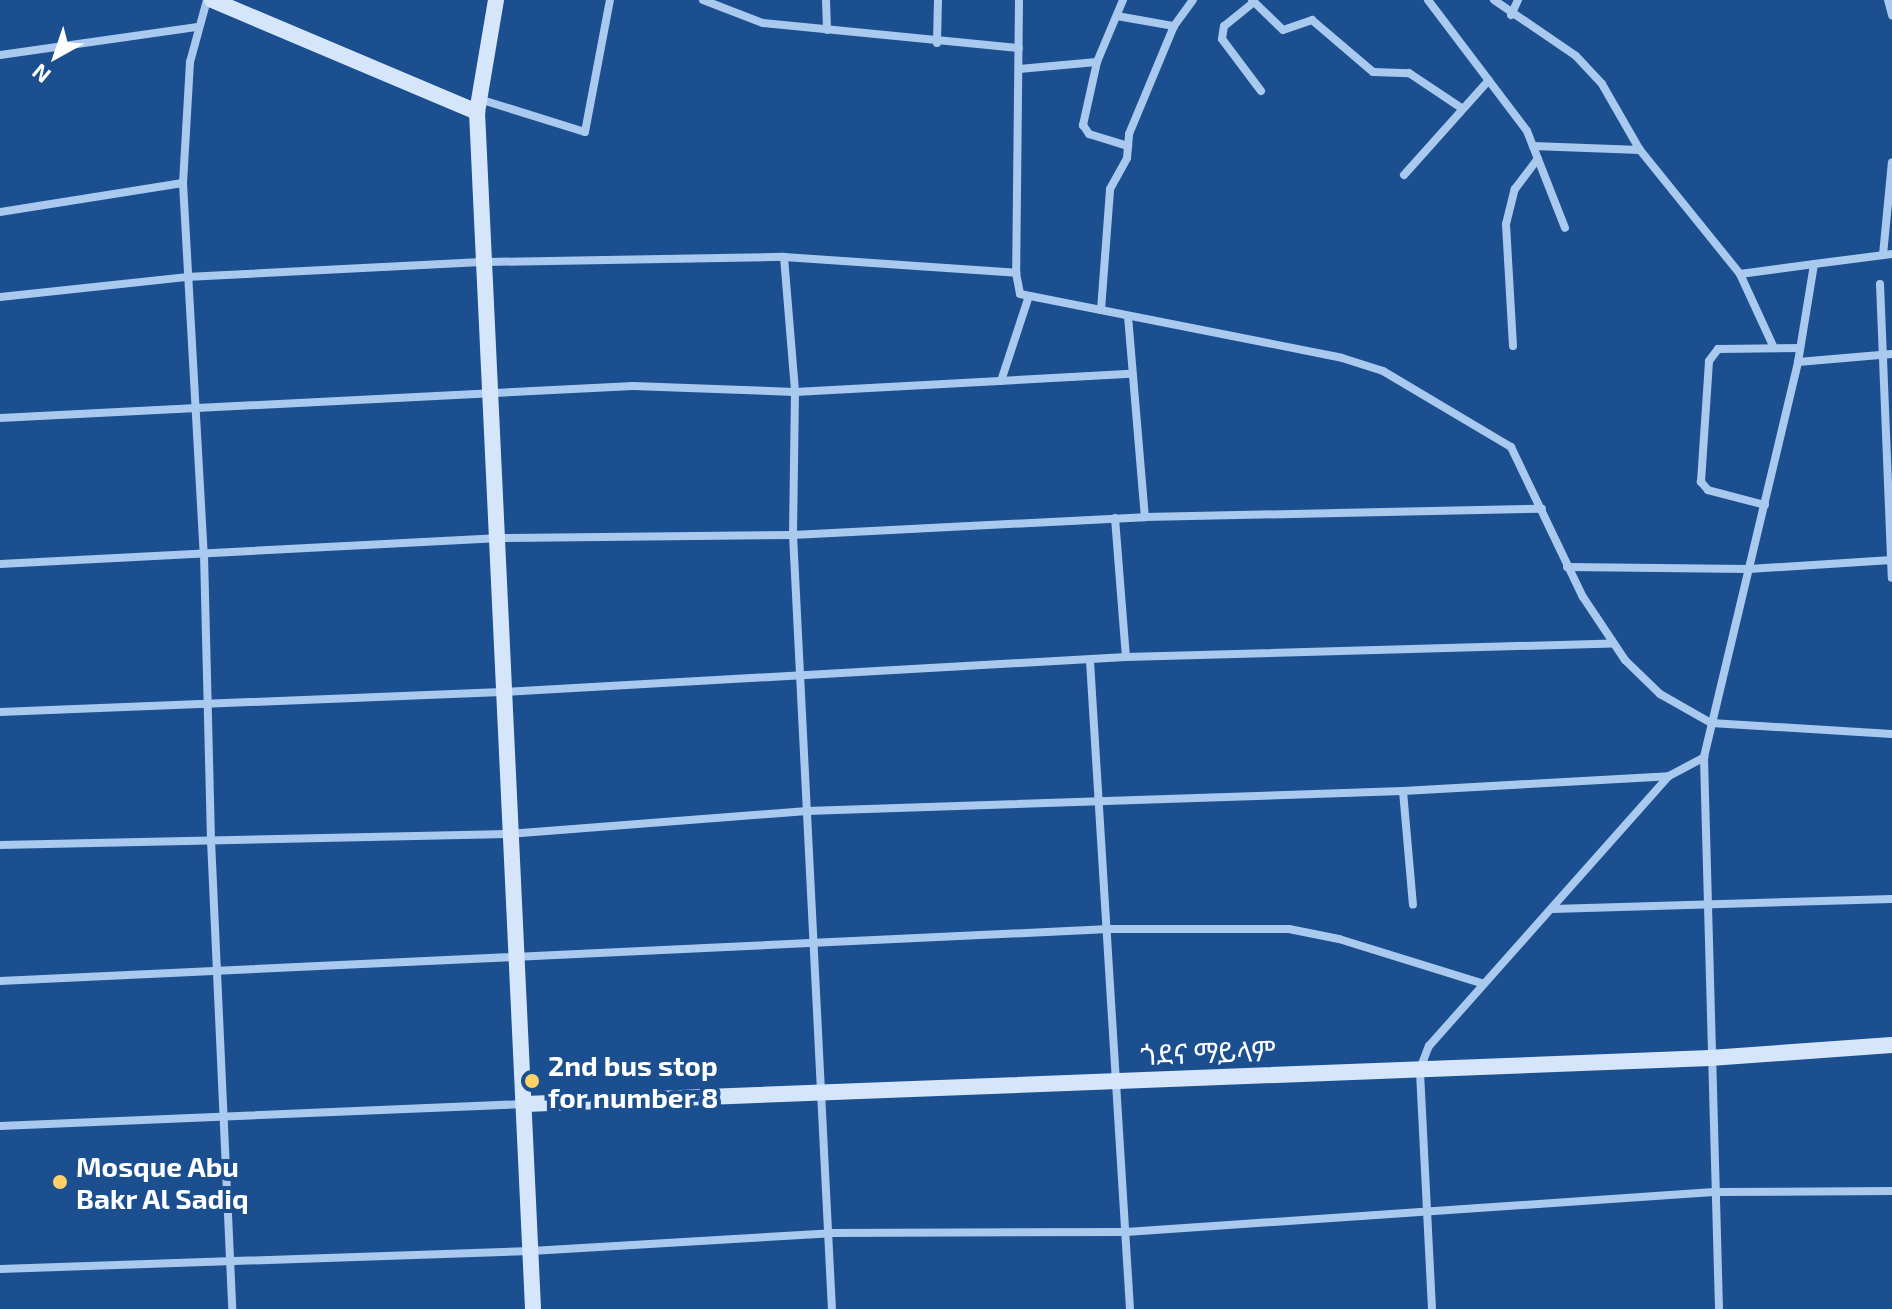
<!DOCTYPE html>
<html>
<head>
<meta charset="utf-8">
<style>
  body { margin:0 }
  #map { position:relative; width:1892px; height:1309px; overflow:hidden; background:#1b4f8f; font-family:"Exo 2","Noto Sans Ethiopic",sans-serif }
  div>[style] { position:absolute }
  .street>* { height:8px; margin:-4px; padding:0 4px; transform-origin:4px; border-radius:4px; background:#a9c9ee }
  .secondary>* { height:16px; margin:-8px; padding:0 8px; transform-origin:8px; border-radius:8px; background:#d6e6fa }
  .dots>* { width:22px; height:22px; translate:-50% -50%; box-sizing:border-box; border:4px solid #1b4f8f; border-radius:50% }
  span { translate:-50% -50%; white-space:nowrap; text-align:center; line-height:1.15; -webkit-text-stroke:8px #1b4f8f; paint-order:stroke }
  .street-label { font-size:28px; color:#fff }
  .poi-label { font-size:28px; color:#fff; font-weight:700 }
  .left { translate:0 -50%; text-align:left }
  .north { position:absolute; left:16px; top:16px; width:80px; height:80px; -webkit-text-stroke:6px #1b4f8f; paint-order:stroke; rotate:220deg; font-size:22px; font-weight:700; line-height:32px; text-align:center; color:#fff }
  .north::after { content:''; display:block; margin:auto; width:28px; height:36px; background:#fff; clip-path:polygon(50% 0,100% 100%,50% 72%,0 100%) }
</style>
</head>
<body>
<div id="map">
  <div class="street">
    <i style="left:207px;top:0;width:64px;rotate:105.3deg"></i>
    <i style="left:190px;top:62px;width:121px;rotate:93.3deg"></i>
    <i style="left:183px;top:183px;width:372px;rotate:86.8deg"></i>
    <i style="left:204px;top:554px;width:286px;rotate:88.6deg"></i>
    <i style="left:211px;top:840px;width:469px;rotate:87.4deg"></i>
    <i style="left:703px;top:0;width:64px;rotate:21deg"></i>
    <i style="left:763px;top:23px;width:257px;rotate:5.6deg"></i>
    <i style="left:826px;top:0;width:30px;rotate:88deg"></i>
    <i style="left:1019px;top:0;width:273px;rotate:90.6deg"></i>
    <i style="left:1016px;top:273px;width:21px;rotate:79deg"></i>
    <i style="left:1020px;top:294px;width:328px;rotate:11.2deg"></i>
    <i style="left:1342px;top:358px;width:43px;rotate:17.6deg"></i>
    <i style="left:1383px;top:371px;width:149px;rotate:30.7deg"></i>
    <i style="left:1511px;top:447px;width:166px;rotate:64.4deg"></i>
    <i style="left:1583px;top:597px;width:76px;rotate:56.3deg"></i>
    <i style="left:1625px;top:660px;width:49px;rotate:44.2deg"></i>
    <i style="left:1660px;top:694px;width:59px;rotate:29.6deg"></i>
    <i style="left:1711px;top:723px;width:181px;rotate:3.5deg"></i>
    <i style="left:1123px;top:0;width:67px;rotate:112.8deg"></i>
    <i style="left:1097px;top:62px;width:65px;rotate:102.5deg"></i>
    <i style="left:1083px;top:125px;width:11px;rotate:56deg"></i>
    <i style="left:1089px;top:134px;width:41px;rotate:17.1deg"></i>
    <i style="left:1252px;top:0;width:43px;rotate:44.1deg"></i>
    <i style="left:1283px;top:30px;width:31px;rotate:-19deg"></i>
    <i style="left:1312px;top:20px;width:80px;rotate:40.4deg"></i>
    <i style="left:1373px;top:72px;width:36px;rotate:2deg"></i>
    <i style="left:1409px;top:73px;width:61px;rotate:33.7deg"></i>
    <i style="left:1428px;top:0;width:164px;rotate:52.9deg"></i>
    <i style="left:1527px;top:131px;width:104px;rotate:68.6deg"></i>
    <i style="left:1494px;top:0;width:99px;rotate:34.3deg"></i>
    <i style="left:1576px;top:56px;width:38px;rotate:47deg"></i>
    <i style="left:1602px;top:84px;width:76px;rotate:60.1deg"></i>
    <i style="left:1640px;top:150px;width:159px;rotate:51.1deg"></i>
    <i style="left:1740px;top:274px;width:81px;rotate:65.3deg"></i>
    <i style="left:1888px;top:0;width:16px;rotate:75deg"></i>
    <i style="left:1254px;top:2px;width:38px;rotate:141deg"></i>
    <i style="left:1224px;top:26px;width:13px;rotate:99deg"></i>
    <i style="left:1222px;top:39px;width:65px;rotate:53.1deg"></i>
    <i style="left:1511px;top:15px;width:17px;rotate:-65deg"></i>
    <i style="left:1117px;top:16px;width:58px;rotate:10deg"></i>
    <i style="left:937px;top:43px;width:43px;rotate:-88.7deg"></i>
    <i style="left:0;top:55px;width:198px;rotate:-8.1deg"></i>
    <i style="left:1019px;top:69px;width:78px;rotate:-5.1deg"></i>
    <i style="left:479px;top:99px;width:111px;rotate:17.3deg"></i>
    <i style="left:585px;top:132px;width:134px;rotate:-79.3deg"></i>
    <i style="left:1533px;top:146px;width:107px;rotate:2.1deg"></i>
    <i style="left:1404px;top:175px;width:127px;rotate:-48.2deg"></i>
    <i style="left:0;top:212px;width:185px;rotate:-9deg"></i>
    <i style="left:1883px;top:255px;width:93px;rotate:-84.5deg"></i>
    <i style="left:784px;top:257px;width:135px;rotate:85.3deg"></i>
    <i style="left:795px;top:392px;width:143px;rotate:90.8deg"></i>
    <i style="left:793px;top:535px;width:775px;rotate:87.12deg"></i>
    <i style="left:1740px;top:274px;width:75px;rotate:-7.7deg"></i>
    <i style="left:1880px;top:284px;width:294px;rotate:87.7deg"></i>
    <i style="left:0;top:297px;width:187px;rotate:-6.1deg"></i>
    <i style="left:186px;top:277px;width:301px;rotate:-2.9deg"></i>
    <i style="left:487px;top:262px;width:297px;rotate:-1deg"></i>
    <i style="left:784px;top:257px;width:233px;rotate:3.9deg"></i>
    <i style="left:1101px;top:310px;width:121px;rotate:-85.7deg"></i>
    <i style="left:1110px;top:189px;width:35px;rotate:-61deg"></i>
    <i style="left:1127px;top:158px;width:24px;rotate:-85deg"></i>
    <i style="left:1129px;top:134px;width:117px;rotate:-67.4deg"></i>
    <i style="left:1174px;top:26px;width:32px;rotate:-54deg"></i>
    <i style="left:1128px;top:316px;width:202px;rotate:85.2deg"></i>
    <i style="left:1513px;top:346px;width:122px;rotate:-93.3deg"></i>
    <i style="left:1506px;top:224px;width:36px;rotate:-76deg"></i>
    <i style="left:1515px;top:189px;width:38px;rotate:-53deg"></i>
    <i style="left:1798px;top:362px;width:94px;rotate:-4.9deg"></i>
    <i style="left:1001px;top:381px;width:86px;rotate:-71.8deg"></i>
    <i style="left:0;top:418px;width:634px;rotate:-2.89deg"></i>
    <i style="left:633px;top:386px;width:162px;rotate:2.1deg"></i>
    <i style="left:795px;top:392px;width:336px;rotate:-3.1deg"></i>
    <i style="left:1765px;top:505px;width:59px;rotate:-165.3deg"></i>
    <i style="left:1708px;top:490px;width:11px;rotate:-131deg"></i>
    <i style="left:1701px;top:482px;width:121px;rotate:-86.2deg"></i>
    <i style="left:1709px;top:361px;width:15px;rotate:-53deg"></i>
    <i style="left:1718px;top:349px;width:82px;rotate:-0.7deg"></i>
    <i style="left:1115px;top:518px;width:139px;rotate:85.5deg"></i>
    <i style="left:0;top:564px;width:501px;rotate:-2.98deg"></i>
    <i style="left:500px;top:538px;width:293px;rotate:-0.6deg"></i>
    <i style="left:793px;top:535px;width:352px;rotate:-2.9deg"></i>
    <i style="left:1145px;top:517px;width:397px;rotate:-1.2deg"></i>
    <i style="left:1567px;top:567px;width:182px;rotate:0.6deg"></i>
    <i style="left:1749px;top:569px;width:143px;rotate:-3.6deg"></i>
    <i style="left:1090px;top:661px;width:649px;rotate:86.47deg"></i>
    <i style="left:0;top:712px;width:502px;rotate:-2.28deg"></i>
    <i style="left:502px;top:692px;width:625px;rotate:-3.21deg"></i>
    <i style="left:1126px;top:657px;width:487px;rotate:-1.6deg"></i>
    <i style="left:1403px;top:791px;width:114px;rotate:85deg"></i>
    <i style="left:0;top:845px;width:508px;rotate:-1.24deg"></i>
    <i style="left:508px;top:834px;width:300px;rotate:-4.4deg"></i>
    <i style="left:807px;top:811px;width:596px;rotate:-1.92deg"></i>
    <i style="left:1403px;top:791px;width:266px;rotate:-3.2deg"></i>
    <i style="left:1553px;top:909px;width:339px;rotate:-1.7deg"></i>
    <i style="left:0;top:981px;width:1110px;rotate:-2.68deg"></i>
    <i style="left:1109px;top:929px;width:180px"></i>
    <i style="left:1289px;top:929px;width:51px;rotate:11.3deg"></i>
    <i style="left:1339px;top:939px;width:149px;rotate:17.2deg"></i>
    <i style="left:0;top:1126px;width:525px;rotate:-2.4deg"></i>
    <i style="left:0;top:1269px;width:531px;rotate:-1.94deg"></i>
    <i style="left:531px;top:1251px;width:301px;rotate:-3.4deg"></i>
    <i style="left:831px;top:1233px;width:295px;rotate:-0.2deg"></i>
    <i style="left:1126px;top:1232px;width:589px;rotate:-3.89deg"></i>
    <i style="left:1714px;top:1192px;width:178px;rotate:-0.3deg"></i>
    <i style="left:1432px;top:1309px;width:240px;rotate:-92.9deg"></i>
    <i style="left:1420px;top:1069px;width:25px;rotate:-69deg"></i>
    <i style="left:1429px;top:1046px;width:361px;rotate:-48.4deg"></i>
    <i style="left:1669px;top:776px;width:40px;rotate:-28deg"></i>
    <i style="left:1719px;top:1309px;width:552px;rotate:-91.56deg"></i>
    <i style="left:1704px;top:757px;width:406px;rotate:-76.6deg"></i>
    <i style="left:1798px;top:362px;width:99px;rotate:-80.7deg"></i>
    <i style="left:1814px;top:264px;width:79px;rotate:-7.3deg"></i>
  </div>
  <div class="secondary">
    <i style="left:212px;top:0;width:288px;rotate:22.9deg"></i>
    <i style="left:496px;top:0;width:114px;rotate:99.6deg"></i>
    <i style="left:477px;top:112px;width:1198px;rotate:87.32deg"></i>
    <i style="left:525px;top:1104px;width:1186px;rotate:-2.22deg"></i>
    <i style="left:1710px;top:1058px;width:182px;rotate:-4.1deg"></i>
  </div>
  <div class="dots">
    <i style="left:532px;top:1081px;background:#ffd166"></i>
    <i style="left:60px;top:1182px;background:#ffd166"></i>
  </div>
  <div class="street-label">
    <span style="left:1208px;top:1052px;rotate:-2deg">ጎደና ማይላም</span>
  </div>
  <div class="poi-label">
    <span class="left" style="left:548px;top:1081px">2nd bus stop<br>for number 8</span>
    <span class="left" style="left:76px;top:1182px">Mosque Abu<br>Bakr Al Sadiq</span>
  </div>
  <div class="north">N</div>
</div>
</body>
</html>
